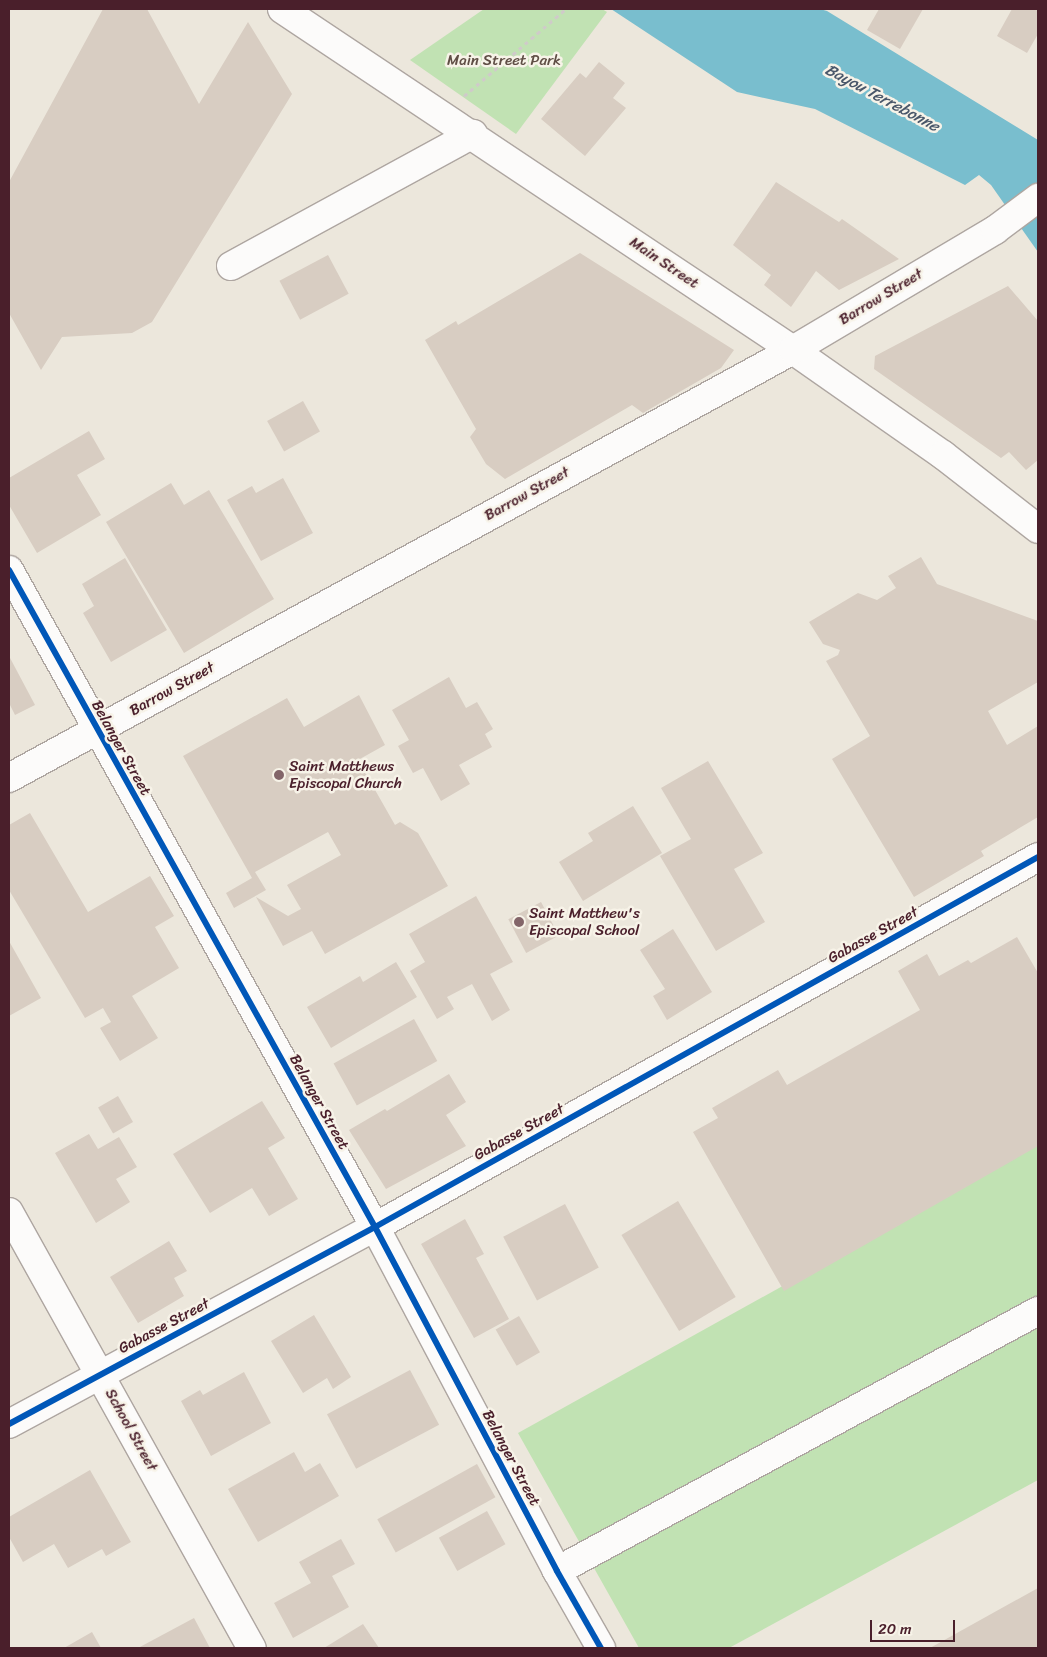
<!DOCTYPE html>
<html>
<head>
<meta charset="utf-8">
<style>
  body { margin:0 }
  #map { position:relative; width:1047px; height:1657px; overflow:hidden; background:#ece7dc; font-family:Sriracha,sans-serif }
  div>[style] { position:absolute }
  .green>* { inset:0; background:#c1e2b3 }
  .water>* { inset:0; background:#79bece }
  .building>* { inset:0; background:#d8cdc2; transform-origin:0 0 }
  .path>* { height:3px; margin-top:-1.5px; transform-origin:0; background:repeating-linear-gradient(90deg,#cfcbc9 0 4px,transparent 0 8px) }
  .roads { filter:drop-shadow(1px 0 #aea6a1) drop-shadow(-1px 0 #aea6a1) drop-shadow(0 1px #aea6a1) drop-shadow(0 -1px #aea6a1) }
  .minor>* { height:28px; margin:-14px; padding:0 14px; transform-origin:14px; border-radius:14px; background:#fcfbfa }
  .major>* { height:28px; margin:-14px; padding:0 14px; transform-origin:14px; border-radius:14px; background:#fcfbfa }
  .cycleway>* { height:6px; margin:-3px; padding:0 3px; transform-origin:3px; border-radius:3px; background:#0057b8 }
  .dots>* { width:14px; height:14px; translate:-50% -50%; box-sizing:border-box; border:2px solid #f7f3e8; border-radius:50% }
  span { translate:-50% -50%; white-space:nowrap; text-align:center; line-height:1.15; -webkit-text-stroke:5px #f7f3e8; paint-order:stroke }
  .park-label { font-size:15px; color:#5f4e45 }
  .street-label { font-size:15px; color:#4a1f2b }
  .poi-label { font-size:15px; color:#4a1f2b }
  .left { translate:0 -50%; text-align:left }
  .water-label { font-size:16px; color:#49576a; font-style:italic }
  .frame { position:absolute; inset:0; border:10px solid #4a1f2b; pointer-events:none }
  .scale { position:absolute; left:870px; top:1620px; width:85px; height:22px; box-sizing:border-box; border:2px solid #4a1f2b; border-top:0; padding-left:6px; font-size:15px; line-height:18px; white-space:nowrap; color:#4a1f2b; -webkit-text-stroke:4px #f7f3e8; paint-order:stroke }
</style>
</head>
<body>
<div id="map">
  <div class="green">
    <i style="clip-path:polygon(484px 9px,602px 9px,607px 12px,516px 134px,410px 60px)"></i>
    <i style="clip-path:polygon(1038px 1144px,1038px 1480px,729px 1648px,639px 1648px,518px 1433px)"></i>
  </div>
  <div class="water">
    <i style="clip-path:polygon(611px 9px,820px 9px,827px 11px,1038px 140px,1038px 252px,991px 185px,979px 175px,965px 185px,815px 109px,737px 92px)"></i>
  </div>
  <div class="building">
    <i style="clip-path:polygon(103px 9px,147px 9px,199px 104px,248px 22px,292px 94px,152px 322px,132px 333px,62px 337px,41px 370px,9px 313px,9px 182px)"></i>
    <i style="clip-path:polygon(879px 9px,923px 9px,900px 49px,867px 30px)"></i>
    <i style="clip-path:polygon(1012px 9px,1038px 9px,1038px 34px,1027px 53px,997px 36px)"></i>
    <i style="clip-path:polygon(599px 62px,625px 83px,613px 98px,626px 108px,585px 156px,541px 119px,580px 73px,586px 78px)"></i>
    <i style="clip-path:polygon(776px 182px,839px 222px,842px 219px,899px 259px,839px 290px,816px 271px,791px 307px,764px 285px,771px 275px,733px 245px)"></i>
    <i style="clip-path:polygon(580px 253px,734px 350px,721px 368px,643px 413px,632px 405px,505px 479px,486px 464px,470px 437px,476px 429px,425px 340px,456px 321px,458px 325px)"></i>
    <i style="left:328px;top:255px;width:44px;height:55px;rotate:62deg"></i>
    <i style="clip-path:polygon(1008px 286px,1038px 321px,1038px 460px,1026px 470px,1009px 452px,1001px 458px,874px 369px,875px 356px)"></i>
    <i style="left:303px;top:401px;width:35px;height:41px;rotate:61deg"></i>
    <i style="clip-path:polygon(89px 431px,105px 459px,77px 475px,101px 515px,37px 553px,9px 505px,9px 478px)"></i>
    <i style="clip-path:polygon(283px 478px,313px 533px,261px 561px,227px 500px,252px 486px,256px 493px)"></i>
    <i style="clip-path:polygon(171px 483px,184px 505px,209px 490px,274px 599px,184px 653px,106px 522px)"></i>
    <i style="clip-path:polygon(921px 557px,937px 584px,1038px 621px,1038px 682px,988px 711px,1007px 745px,1038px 726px,1038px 817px,981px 851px,984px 856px,914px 897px,832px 759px,870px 736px,826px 661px,838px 655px,840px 650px,823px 644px,809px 622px,858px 593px,877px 600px,896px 588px,888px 576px)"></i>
    <i style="clip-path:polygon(125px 558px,167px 630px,111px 662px,83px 613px,94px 606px,82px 584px)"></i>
    <i style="clip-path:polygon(9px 656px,35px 705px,15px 715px,9px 703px)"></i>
    <i style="clip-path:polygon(449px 677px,466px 708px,477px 702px,493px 729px,485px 734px,492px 747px,459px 765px,470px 784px,441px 801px,423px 768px,413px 773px,398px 746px,409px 740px,392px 710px)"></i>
    <i style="clip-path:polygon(359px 695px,385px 745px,358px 760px,395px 825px,400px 822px,418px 833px,448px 886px,325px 954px,312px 931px,283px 946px,256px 897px,288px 916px,301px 909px,287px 885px,341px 855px,328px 832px,255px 872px,266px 890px,234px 908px,226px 893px,252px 878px,183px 756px,287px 698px,304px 727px)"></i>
    <i style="clip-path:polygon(708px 761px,763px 853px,734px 869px,765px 922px,716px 951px,660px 856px,691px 839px,661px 788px)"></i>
    <i style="clip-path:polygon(633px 806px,662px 853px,583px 901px,559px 862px,593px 841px,588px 833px)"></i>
    <i style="clip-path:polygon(30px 813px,88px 912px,150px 876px,174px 916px,155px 927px,179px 968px,132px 996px,158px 1038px,120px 1061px,100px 1028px,111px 1022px,103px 1008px,85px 1018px,9px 890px,9px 825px)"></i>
    <i style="clip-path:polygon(476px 896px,513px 962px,490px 974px,510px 1010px,492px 1021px,472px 984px,447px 997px,454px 1009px,437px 1019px,410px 971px,425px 962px,409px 934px)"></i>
    <i style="left:541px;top:902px;width:38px;height:37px;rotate:62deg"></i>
    <i style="clip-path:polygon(673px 929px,712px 992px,667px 1020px,653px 996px,665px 989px,640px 950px)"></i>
    <i style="clip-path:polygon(1017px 937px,1038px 973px,1038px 1146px,784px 1291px,693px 1132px,718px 1118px,712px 1108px,778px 1070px,787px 1085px,920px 1010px,898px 971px,927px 954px,939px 976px,968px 960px,971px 963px)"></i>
    <i style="clip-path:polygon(9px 941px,41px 998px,9px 1016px)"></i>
    <i style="clip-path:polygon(396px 962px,417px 997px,331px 1048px,307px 1007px,360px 976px,363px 982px)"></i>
    <i style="left:414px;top:1019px;width:48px;height:92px;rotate:61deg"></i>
    <i style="clip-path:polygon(449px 1074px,466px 1102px,446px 1115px,466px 1146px,386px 1189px,349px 1130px,385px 1109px,387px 1111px)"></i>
    <i style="left:118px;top:1096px;width:30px;height:23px;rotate:60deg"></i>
    <i style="clip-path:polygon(262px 1101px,285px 1138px,268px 1148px,298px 1199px,269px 1216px,252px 1188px,210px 1213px,173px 1154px)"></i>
    <i style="clip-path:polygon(89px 1134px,98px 1149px,119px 1137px,137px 1167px,116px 1179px,130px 1202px,96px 1223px,55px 1153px)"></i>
    <i style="left:678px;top:1201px;width:112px;height:66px;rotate:59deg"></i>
    <i style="left:565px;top:1204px;width:72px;height:70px;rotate:62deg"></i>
    <i style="clip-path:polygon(465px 1219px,484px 1254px,476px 1258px,509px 1319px,474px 1338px,421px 1244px)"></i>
    <i style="clip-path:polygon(169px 1241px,187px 1271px,174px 1278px,184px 1296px,138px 1323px,110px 1277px)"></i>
    <i style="clip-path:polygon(314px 1315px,351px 1377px,333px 1389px,327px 1378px,303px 1393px,271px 1341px)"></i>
    <i style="left:519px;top:1316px;width:42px;height:27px;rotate:60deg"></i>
    <i style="left:410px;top:1370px;width:62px;height:94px;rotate:62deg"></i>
    <i style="clip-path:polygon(244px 1372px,271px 1423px,211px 1456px,181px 1401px,200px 1390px,203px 1395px)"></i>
    <i style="clip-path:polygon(294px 1452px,305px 1472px,320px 1463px,339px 1496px,258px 1542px,228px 1489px)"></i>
    <i style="left:477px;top:1464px;width:38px;height:114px;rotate:61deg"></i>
    <i style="clip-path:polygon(90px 1470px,131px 1542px,106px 1556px,102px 1549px,68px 1568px,54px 1544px,23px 1562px,9px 1537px,9px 1517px)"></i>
    <i style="left:487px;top:1511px;width:38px;height:55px;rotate:61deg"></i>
    <i style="clip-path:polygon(341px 1539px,355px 1564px,332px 1576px,349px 1607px,293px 1638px,274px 1603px,311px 1583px,299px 1562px)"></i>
    <i style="clip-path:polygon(1038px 1588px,1038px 1648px,930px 1648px)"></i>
    <i style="clip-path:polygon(194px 1618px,210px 1648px,138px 1648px)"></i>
    <i style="clip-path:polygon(363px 1624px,379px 1648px,324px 1648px)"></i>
    <i style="clip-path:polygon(92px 1632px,101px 1648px,64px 1648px)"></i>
  </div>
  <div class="path">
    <i style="left:464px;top:96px;width:134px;rotate:-40.5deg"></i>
  </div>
  <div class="roads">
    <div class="minor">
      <i style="left:231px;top:266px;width:276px;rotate:-28.6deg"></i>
      <i style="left:9px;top:570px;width:752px;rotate:60.88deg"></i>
      <i style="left:375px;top:1227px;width:389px;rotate:62.1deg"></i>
      <i style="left:557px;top:1571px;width:89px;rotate:60.3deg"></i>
      <i style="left:9px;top:1212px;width:499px;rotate:60.9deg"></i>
      <i style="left:9px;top:1424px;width:416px;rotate:-28.3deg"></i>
      <i style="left:375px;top:1227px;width:759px;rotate:-29.16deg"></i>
      <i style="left:557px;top:1571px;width:547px;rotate:-28.39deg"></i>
    </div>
    <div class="major">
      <i style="left:282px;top:9px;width:614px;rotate:33.72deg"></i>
      <i style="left:793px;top:350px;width:183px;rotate:35deg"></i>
      <i style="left:943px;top:455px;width:120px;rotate:37.9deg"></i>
      <i style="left:9px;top:778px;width:893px;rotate:-28.63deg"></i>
      <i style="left:793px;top:350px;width:235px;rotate:-30.7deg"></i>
      <i style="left:995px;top:230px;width:54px;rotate:-36.7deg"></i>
    </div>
  </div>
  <div class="cycleway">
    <i style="left:9px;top:570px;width:752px;rotate:60.88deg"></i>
    <i style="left:375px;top:1227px;width:389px;rotate:62.1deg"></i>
    <i style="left:557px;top:1571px;width:89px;rotate:60.3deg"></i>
    <i style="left:9px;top:1424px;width:416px;rotate:-28.3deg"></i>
    <i style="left:375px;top:1227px;width:759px;rotate:-29.16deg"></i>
  </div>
  <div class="dots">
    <i style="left:279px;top:775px;background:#836569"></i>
    <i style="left:519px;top:922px;background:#836569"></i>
  </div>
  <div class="park-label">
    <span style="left:504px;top:61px">Main Street Park</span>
  </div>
  <div class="street-label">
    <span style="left:664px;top:263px;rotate:34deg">Main Street</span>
    <span style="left:881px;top:297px;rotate:-31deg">Barrow Street</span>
    <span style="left:527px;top:494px;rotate:-29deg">Barrow Street</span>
    <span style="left:172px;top:689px;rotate:-29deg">Barrow Street</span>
    <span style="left:121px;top:748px;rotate:61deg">Belanger Street</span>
    <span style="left:873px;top:935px;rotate:-29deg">Gabasse Street</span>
    <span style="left:319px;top:1102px;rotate:61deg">Belanger Street</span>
    <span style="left:519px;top:1132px;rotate:-29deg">Gabasse Street</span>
    <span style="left:164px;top:1326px;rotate:-28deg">Gabasse Street</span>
    <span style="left:131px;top:1430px;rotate:61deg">School Street</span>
    <span style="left:511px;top:1458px;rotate:62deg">Belanger Street</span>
  </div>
  <div class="poi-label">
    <span class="left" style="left:289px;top:775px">Saint Matthews<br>Episcopal Church</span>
    <span class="left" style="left:529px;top:922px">Saint Matthew's<br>Episcopal School</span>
  </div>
  <div class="water-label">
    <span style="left:882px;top:98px;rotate:28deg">Bayou Terrebonne</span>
  </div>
  <div class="frame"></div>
  <div class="scale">20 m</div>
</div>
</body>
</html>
